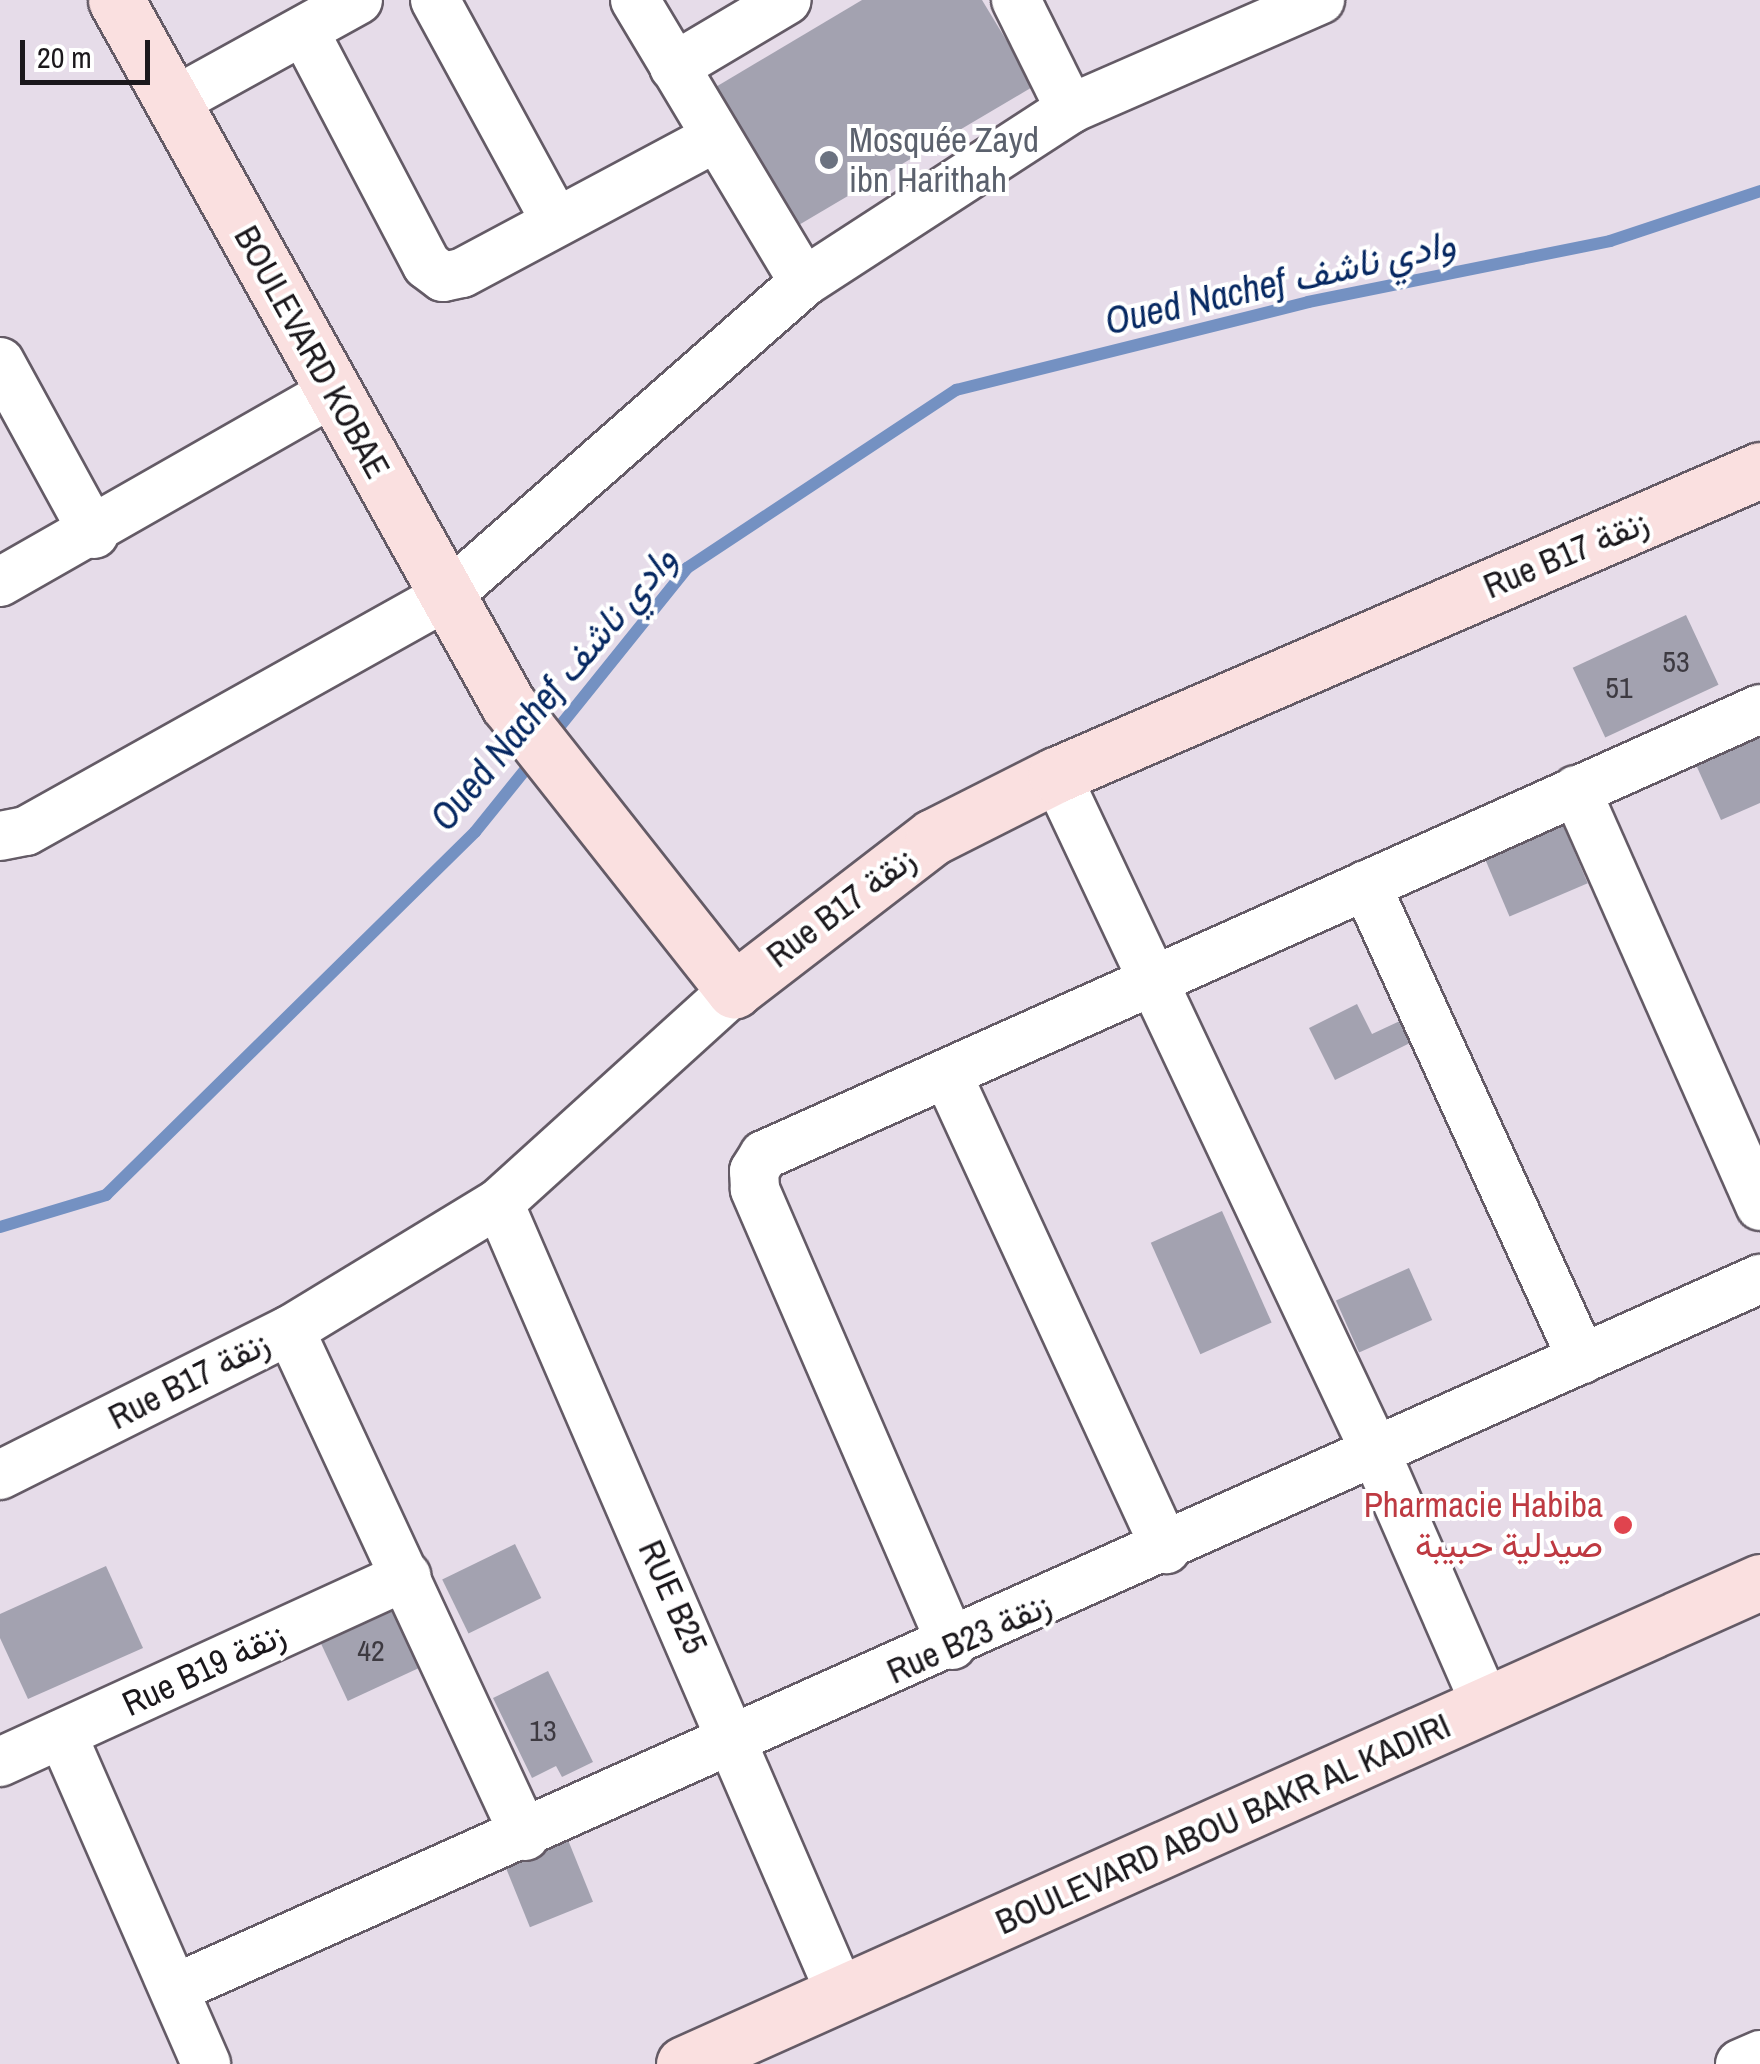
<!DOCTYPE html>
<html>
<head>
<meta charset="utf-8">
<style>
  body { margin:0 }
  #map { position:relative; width:1760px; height:2064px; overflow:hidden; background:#e6dce9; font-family:"Archivo Narrow",Vazirmatn,sans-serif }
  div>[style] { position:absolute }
  .stream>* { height:12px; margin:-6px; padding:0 6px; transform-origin:6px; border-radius:6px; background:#7491c2 }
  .building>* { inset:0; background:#a3a2b0; transform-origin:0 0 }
  .roads { filter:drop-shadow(2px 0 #645b66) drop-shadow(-2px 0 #645b66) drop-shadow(0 2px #645b66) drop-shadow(0 -2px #645b66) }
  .street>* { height:48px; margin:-24px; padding:0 24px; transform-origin:24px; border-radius:24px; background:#fff }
  .secondary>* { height:55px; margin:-27.5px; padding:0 27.5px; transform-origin:27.5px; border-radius:27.5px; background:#fae0e0 }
  .dots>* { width:28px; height:28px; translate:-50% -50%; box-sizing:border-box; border:5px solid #fff; border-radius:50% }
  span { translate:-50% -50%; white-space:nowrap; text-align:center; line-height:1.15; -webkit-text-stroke:8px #fff; paint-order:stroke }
  .number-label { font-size:30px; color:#3d3a41 }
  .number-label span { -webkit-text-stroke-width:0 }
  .worship-label { font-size:35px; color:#5b616d }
  .left { translate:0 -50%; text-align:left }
  .street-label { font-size:35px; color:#1b181c }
  .health-label { font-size:35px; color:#be3a42 }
  .right { translate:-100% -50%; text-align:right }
  .water-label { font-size:38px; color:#062862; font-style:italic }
  .scale { position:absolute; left:20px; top:40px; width:130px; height:45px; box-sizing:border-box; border:5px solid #1b181c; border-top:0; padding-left:12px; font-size:30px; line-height:35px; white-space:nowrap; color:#1b181c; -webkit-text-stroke:8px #fff; paint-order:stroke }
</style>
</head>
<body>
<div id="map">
  <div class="stream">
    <i style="left:552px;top:736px;width:216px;rotate:-51.2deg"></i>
    <i style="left:687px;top:568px;width:323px;rotate:-33.5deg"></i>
    <i style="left:956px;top:390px;width:363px;rotate:-14deg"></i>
    <i style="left:1308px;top:302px;width:308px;rotate:-11.4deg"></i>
    <i style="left:1610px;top:241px;width:158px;rotate:-18.4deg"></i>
    <i style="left:0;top:1227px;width:111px;rotate:-16.8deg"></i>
    <i style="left:106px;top:1195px;width:518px;rotate:-44.53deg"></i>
    <i style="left:475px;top:832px;width:92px;rotate:-51.1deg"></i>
  </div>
  <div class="building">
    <i style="clip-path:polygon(862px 0,982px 0,1034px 86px,792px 229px,709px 91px)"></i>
    <i style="left:1686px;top:615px;width:77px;height:125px;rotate:65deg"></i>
    <i style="clip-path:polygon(1760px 726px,1760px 803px,1721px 820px,1692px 756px)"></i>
    <i style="left:1560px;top:818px;width:71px;height:85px;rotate:67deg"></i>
    <i style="clip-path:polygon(1357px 1004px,1372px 1034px,1402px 1020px,1412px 1042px,1335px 1080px,1309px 1028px)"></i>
    <i style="left:1222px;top:1211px;width:122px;height:78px;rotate:66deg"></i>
    <i style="left:1409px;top:1268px;width:57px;height:80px;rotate:66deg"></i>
    <i style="left:515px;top:1544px;width:60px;height:81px;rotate:64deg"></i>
    <i style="clip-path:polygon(106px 1566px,143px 1648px,28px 1699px,0 1638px,0 1614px)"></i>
    <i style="left:394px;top:1599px;width:73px;height:85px;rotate:65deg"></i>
    <i style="clip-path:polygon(548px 1671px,593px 1762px,562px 1777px,556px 1766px,532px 1778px,493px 1698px)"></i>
    <i style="left:566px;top:1835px;width:72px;height:68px;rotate:68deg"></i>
  </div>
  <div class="roads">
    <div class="street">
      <i style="left:435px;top:0;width:251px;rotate:61.4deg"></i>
      <i style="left:635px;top:0;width:329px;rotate:59.1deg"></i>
      <i style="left:1016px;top:0;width:122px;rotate:63.6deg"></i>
      <i style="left:304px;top:31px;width:264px;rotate:62.3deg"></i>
      <i style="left:427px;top:265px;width:20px;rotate:37deg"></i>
      <i style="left:443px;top:277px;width:19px;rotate:-12deg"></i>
      <i style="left:462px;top:273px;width:285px;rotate:-28.1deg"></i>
      <i style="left:674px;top:67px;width:131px;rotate:-30.7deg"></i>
      <i style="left:175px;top:101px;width:209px;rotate:-28.9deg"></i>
      <i style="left:0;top:362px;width:196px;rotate:61.3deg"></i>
      <i style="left:0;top:582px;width:383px;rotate:-29.7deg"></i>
      <i style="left:1056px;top:775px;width:747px;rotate:64.74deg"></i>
      <i style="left:1375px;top:1451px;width:279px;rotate:66.4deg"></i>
      <i style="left:1576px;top:790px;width:455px;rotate:66.1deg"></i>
      <i style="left:0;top:836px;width:26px;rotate:-11deg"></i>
      <i style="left:26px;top:831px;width:484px;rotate:-29.2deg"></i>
      <i style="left:448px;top:595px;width:474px;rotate:-41.3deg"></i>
      <i style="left:804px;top:282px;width:317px;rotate:-33deg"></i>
      <i style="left:1070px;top:109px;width:273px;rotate:-23.6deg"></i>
      <i style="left:1366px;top:885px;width:521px;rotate:65.5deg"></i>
      <i style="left:948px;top:1076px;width:521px;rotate:65.26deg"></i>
      <i style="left:499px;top:1203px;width:862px;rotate:66.62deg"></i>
      <i style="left:290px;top:1330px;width:558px;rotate:65.09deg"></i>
      <i style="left:0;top:1475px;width:324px;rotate:-26.6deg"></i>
      <i style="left:290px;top:1330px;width:245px;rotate:-31.3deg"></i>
      <i style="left:499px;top:1203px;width:317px;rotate:-42.2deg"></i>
      <i style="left:952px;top:1645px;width:497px;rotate:-113.4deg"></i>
      <i style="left:755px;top:1189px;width:18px;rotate:-93deg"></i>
      <i style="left:754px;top:1171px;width:19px;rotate:-58deg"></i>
      <i style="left:764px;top:1155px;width:1091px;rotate:-24.12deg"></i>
      <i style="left:62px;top:1734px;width:360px;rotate:66.4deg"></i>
      <i style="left:0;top:1762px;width:447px;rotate:-24.6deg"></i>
      <i style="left:174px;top:1989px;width:1738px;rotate:-24.12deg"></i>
      <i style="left:1740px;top:2064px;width:22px;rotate:-24deg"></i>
    </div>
    <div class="secondary">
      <i style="left:116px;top:0;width:806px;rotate:60.89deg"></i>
      <i style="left:508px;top:704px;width:365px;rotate:51.7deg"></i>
      <i style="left:734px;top:990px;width:251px;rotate:-37.6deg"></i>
      <i style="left:933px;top:837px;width:138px;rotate:-26.8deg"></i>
      <i style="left:1056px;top:775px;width:767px;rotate:-23.42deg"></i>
      <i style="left:684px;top:2064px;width:1179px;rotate:-24.13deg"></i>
    </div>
  </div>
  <div class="dots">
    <i style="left:829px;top:160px;background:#6b7280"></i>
    <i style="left:1623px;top:1525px;background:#e0444e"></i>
  </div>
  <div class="number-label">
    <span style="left:1676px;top:661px">53</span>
    <span style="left:1619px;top:687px">51</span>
    <span style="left:371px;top:1650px">42</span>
    <span style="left:543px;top:1730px">13</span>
  </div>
  <div class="worship-label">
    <span class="left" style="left:849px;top:160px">Mosquée Zayd<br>ibn Harithah</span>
  </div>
  <div class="street-label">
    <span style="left:312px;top:352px;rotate:61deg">BOULEVARD KOBAE</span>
    <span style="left:1566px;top:554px;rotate:-23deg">Rue B17 زنقة</span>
    <span style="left:841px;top:907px;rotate:-37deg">Rue B17 زنقة</span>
    <span style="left:189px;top:1380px;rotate:-27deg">Rue B17 زنقة</span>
    <span style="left:673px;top:1597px;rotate:66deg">RUE B25</span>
    <span style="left:969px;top:1638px;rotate:-24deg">Rue B23 زنقة</span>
    <span style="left:204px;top:1669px;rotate:-25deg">Rue B19 زنقة</span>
    <span style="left:1223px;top:1824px;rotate:-24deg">BOULEVARD ABOU BAKR AL KADIRI</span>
  </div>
  <div class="health-label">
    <span class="right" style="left:1603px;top:1525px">Pharmacie Habiba<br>صيدلية حبيبة</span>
  </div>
  <div class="water-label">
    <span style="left:1280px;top:282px;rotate:-13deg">Oued Nachef وادي ناشف</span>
    <span style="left:553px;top:688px;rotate:-50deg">Oued Nachef وادي ناشف</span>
  </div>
  <div class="scale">20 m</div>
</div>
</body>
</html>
